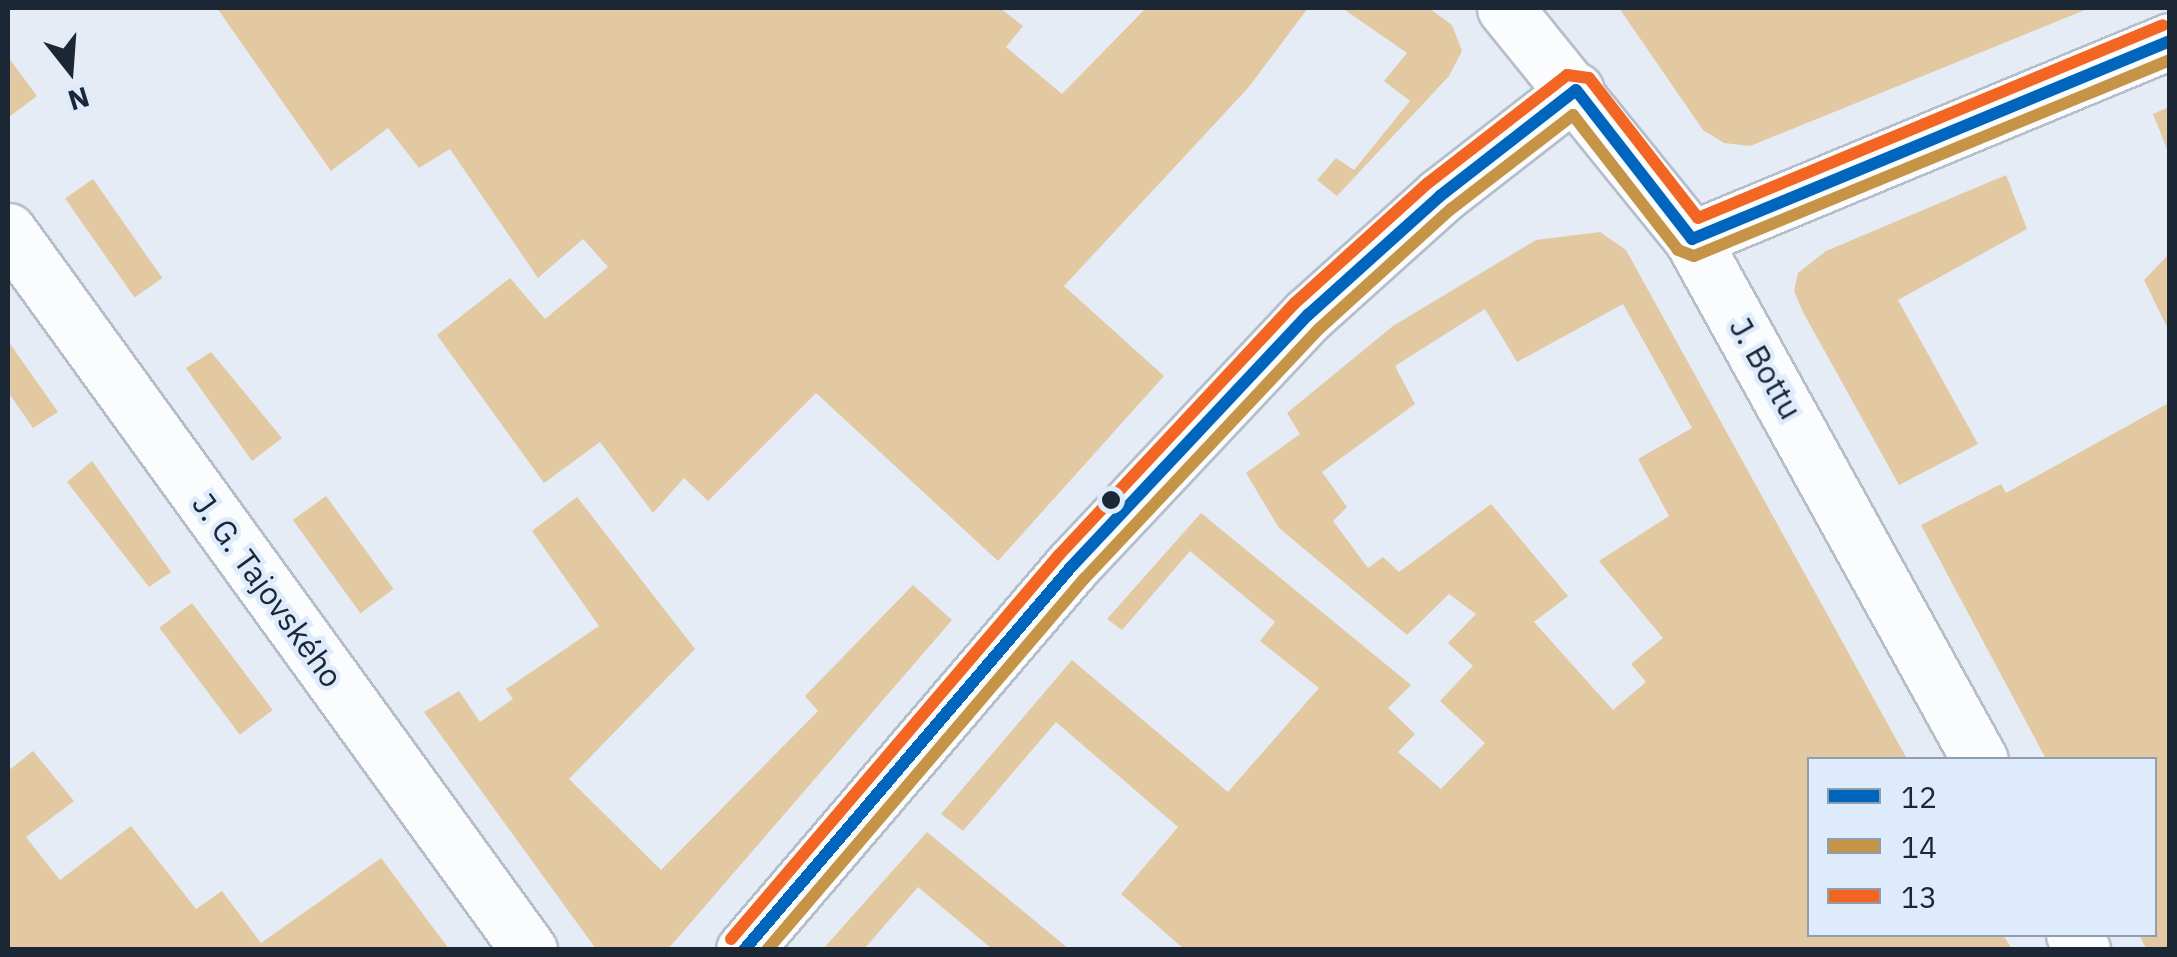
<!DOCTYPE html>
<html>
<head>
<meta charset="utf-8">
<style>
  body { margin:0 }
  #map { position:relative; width:2177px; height:957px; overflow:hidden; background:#e5ecf5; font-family:"IBM Plex Sans",sans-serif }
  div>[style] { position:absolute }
  .green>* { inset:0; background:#e2c9a2; transform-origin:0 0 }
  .roads { filter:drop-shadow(2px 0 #b5bec9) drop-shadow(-2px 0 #b5bec9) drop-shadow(0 2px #b5bec9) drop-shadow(0 -2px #b5bec9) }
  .minor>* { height:55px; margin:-27.5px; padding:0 27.5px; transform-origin:27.5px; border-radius:27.5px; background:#fbfcfe }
  .bus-1>* { height:12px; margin:-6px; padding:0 6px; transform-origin:6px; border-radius:6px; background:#0065bd }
  .bus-2>* { height:12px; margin:-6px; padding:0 6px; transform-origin:6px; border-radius:6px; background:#c69446 }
  .bus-3>* { height:12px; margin:-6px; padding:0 6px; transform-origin:6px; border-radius:6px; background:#f26522 }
  .dots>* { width:28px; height:28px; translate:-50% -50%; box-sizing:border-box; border:5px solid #deebfc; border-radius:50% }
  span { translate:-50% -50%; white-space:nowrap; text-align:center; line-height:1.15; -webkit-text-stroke:9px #deebfc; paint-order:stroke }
  .street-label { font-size:32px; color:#1c2736 }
  .frame { position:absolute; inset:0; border:10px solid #1c2736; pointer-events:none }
  .legend { position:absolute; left:1807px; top:757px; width:350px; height:180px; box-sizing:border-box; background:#deebfc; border:2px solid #909dad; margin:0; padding:12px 18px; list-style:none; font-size:30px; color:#1c2736 }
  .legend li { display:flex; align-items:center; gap:20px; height:50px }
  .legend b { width:50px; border:2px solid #909dad }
  .north { position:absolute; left:20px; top:20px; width:100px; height:100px; -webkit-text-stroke:8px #deebfc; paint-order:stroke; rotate:163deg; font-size:28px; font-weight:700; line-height:40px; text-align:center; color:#1c2736 }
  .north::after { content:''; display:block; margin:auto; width:35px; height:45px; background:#1c2736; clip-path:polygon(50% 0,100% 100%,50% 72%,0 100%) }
</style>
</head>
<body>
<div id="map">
  <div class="green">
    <i style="clip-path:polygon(217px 8px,1000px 8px,1023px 26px,1006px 47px,1062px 94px,1146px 8px,1308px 8px,1248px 88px,1064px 286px,1164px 376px,998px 561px,816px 393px,708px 501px,684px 478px,653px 513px,600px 442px,544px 483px,437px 335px,510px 278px,545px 319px,608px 267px,583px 239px,538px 278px,450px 149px,419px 168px,388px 128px,331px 171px)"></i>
    <i style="clip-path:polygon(1342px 8px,1429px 8px,1452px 25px,1462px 51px,1449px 76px,1337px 196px,1317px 180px,1336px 158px,1354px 170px,1410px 101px,1384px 81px,1407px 53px)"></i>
    <i style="clip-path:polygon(1619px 8px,2090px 8px,1750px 146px,1724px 143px,1703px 130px)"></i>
    <i style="clip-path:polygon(8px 57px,37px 96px,9px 117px,8px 115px)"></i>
    <i style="clip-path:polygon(2169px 107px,2169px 154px,2153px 114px)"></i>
    <i style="clip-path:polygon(2006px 175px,2027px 229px,1898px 300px,1978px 444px,1899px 485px,1803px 312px,1794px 291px,1798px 273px,1826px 251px)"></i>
    <i style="left:93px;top:179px;width:121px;height:34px;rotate:55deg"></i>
    <i style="clip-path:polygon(evenodd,1600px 232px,1626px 250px,1907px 759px,1810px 760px,1810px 934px,2003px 935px,2012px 949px,1184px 949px,1121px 894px,1178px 827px,1056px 722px,963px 831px,941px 814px,1072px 660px,1228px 792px,1319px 688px,1260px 641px,1275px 622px,1190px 551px,1122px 630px,1107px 619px,1201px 513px,1411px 685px,1388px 708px,1415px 734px,1398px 752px,1441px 789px,1485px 743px,1440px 701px,1473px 666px,1448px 643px,1476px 614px,1449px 594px,1407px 635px,1279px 528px,1246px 473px,1300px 434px,1287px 413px,1393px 326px,1536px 240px,1600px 232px,1623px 304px,1692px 428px,1638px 459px,1669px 516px,1599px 561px,1663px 638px,1631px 664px,1646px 682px,1613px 710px,1534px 622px,1568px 596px,1491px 504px,1399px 572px,1383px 557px,1368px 568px,1333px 521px,1347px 507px,1322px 472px,1415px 404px,1395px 366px,1485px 309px,1517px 362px,1623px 304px)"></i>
    <i style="clip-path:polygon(2169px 254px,2169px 331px,2144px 280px)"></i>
    <i style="clip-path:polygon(8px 341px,58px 412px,33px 428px,8px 392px)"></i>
    <i style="clip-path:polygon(211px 352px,282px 438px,252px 461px,186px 368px)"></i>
    <i style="clip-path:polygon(2169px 403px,2170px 949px,2147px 950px,2139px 935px,2154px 934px,2154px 760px,2046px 759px,1921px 525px,2001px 484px,2006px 493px)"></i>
    <i style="clip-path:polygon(92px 461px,171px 572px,149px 587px,67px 482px)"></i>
    <i style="left:326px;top:496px;width:115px;height:41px;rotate:54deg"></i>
    <i style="clip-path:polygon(577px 497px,695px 649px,569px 779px,661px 870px,818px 711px,805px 696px,913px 585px,952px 620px,668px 949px,596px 949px,424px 712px,459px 691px,480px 722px,513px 699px,506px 689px,599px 626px,532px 531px)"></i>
    <i style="left:192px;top:603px;width:134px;height:41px;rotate:53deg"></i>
    <i style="clip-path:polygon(33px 751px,74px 801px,26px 837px,60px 880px,131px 826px,196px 909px,222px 891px,261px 943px,381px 858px,449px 949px,8px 949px,8px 771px)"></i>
    <i style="clip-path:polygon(927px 832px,1069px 949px,992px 949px,918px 887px,864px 949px,823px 949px)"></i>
  </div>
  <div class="roads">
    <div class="minor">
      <i style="left:1505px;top:8px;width:297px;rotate:51deg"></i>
      <i style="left:1692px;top:239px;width:595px;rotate:61.07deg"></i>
      <i style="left:8px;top:231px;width:888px;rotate:54.07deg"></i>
      <i style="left:1692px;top:239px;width:517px;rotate:-22.5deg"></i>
      <i style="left:2074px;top:934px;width:18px;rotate:63deg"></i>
      <i style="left:744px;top:950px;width:505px;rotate:-49.5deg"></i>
      <i style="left:1072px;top:566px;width:345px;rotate:-46.8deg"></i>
      <i style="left:1308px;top:315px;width:178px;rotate:-42deg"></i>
      <i style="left:1440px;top:196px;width:172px;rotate:-37.9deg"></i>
    </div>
  </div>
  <div class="bus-1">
    <i style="left:744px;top:950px;width:505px;rotate:-49.5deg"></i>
    <i style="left:1072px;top:566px;width:345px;rotate:-46.8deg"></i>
    <i style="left:1308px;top:315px;width:178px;rotate:-42deg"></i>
    <i style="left:1440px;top:196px;width:172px;rotate:-37.9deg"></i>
    <i style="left:1576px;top:90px;width:189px;rotate:52.1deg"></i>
    <i style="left:1692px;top:239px;width:517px;rotate:-22.5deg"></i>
  </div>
  <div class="bus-2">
    <i style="left:767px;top:950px;width:489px;rotate:-49.5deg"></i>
    <i style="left:1085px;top:578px;width:343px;rotate:-46.8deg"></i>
    <i style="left:1320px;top:328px;width:177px;rotate:-42.3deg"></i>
    <i style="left:1451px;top:209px;width:154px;rotate:-37.6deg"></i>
    <i style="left:1573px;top:115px;width:171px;rotate:52.1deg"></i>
    <i style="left:1678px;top:250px;width:17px;rotate:21deg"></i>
    <i style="left:1694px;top:256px;width:515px;rotate:-22.38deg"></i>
  </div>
  <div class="bus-3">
    <i style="left:731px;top:939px;width:505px;rotate:-49.5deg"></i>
    <i style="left:1059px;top:555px;width:345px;rotate:-46.9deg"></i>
    <i style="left:1295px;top:303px;width:179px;rotate:-42.1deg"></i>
    <i style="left:1428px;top:183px;width:176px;rotate:-37.8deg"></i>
    <i style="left:1567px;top:75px;width:22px;rotate:8deg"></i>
    <i style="left:1589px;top:78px;width:177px;rotate:52.1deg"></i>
    <i style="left:1698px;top:218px;width:503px;rotate:-22.54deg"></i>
  </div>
  <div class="dots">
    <i style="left:1111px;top:500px;background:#1c2736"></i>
  </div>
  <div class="street-label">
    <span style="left:1766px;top:368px;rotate:60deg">J. Bottu</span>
    <span style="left:268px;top:590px;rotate:54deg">J. G. Tajovského</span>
  </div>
  <div class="frame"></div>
  <ul class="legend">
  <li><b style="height:12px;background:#0065bd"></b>12</li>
  <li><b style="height:12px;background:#c69446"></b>14</li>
  <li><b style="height:12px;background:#f26522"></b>13</li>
  </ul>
  <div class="north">N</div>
</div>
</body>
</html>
